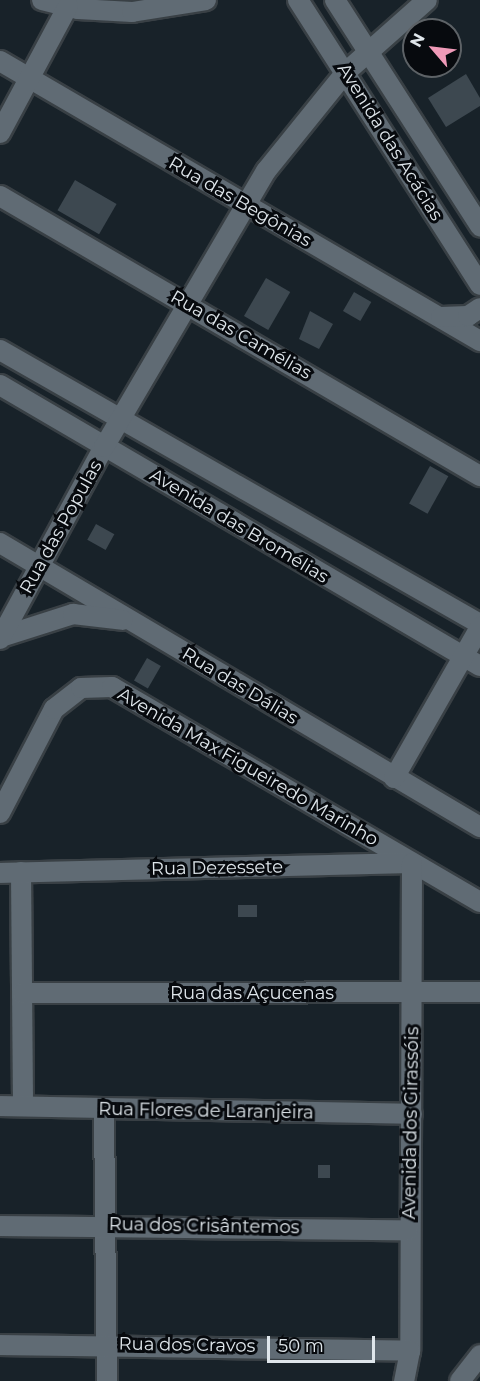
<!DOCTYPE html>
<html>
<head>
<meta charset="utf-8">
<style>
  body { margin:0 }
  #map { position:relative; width:480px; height:1381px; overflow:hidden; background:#182229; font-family:Montserrat,sans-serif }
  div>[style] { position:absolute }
  .building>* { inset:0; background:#3d4850; transform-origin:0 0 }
  .roads { filter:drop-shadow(2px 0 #394045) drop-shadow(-2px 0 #394045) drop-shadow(0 2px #394045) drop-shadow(0 -2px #394045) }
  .minor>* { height:20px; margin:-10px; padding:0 10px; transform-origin:10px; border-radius:10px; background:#606b74 }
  span { translate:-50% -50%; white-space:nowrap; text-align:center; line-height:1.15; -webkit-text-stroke:6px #070a0e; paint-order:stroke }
  .street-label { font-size:18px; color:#dfe6eb }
  .north { position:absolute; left:402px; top:18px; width:60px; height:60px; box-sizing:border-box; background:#070a0e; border:2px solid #5d6266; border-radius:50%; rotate:298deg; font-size:16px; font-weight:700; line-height:24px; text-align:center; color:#dfe6eb }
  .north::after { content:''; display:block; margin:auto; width:21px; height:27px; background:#ef9ab8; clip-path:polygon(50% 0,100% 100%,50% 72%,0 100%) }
  .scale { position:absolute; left:267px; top:1336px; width:108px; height:27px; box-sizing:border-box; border:3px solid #dfe6eb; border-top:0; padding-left:8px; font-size:18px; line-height:21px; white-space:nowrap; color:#dfe6eb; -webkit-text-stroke:4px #070a0e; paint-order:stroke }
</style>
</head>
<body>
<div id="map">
  <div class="building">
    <i style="clip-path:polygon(466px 74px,480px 98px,480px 106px,446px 127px,428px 98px)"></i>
    <i style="left:75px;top:180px;width:48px;height:35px;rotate:30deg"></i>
    <i style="left:266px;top:278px;width:28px;height:44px;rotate:30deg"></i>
    <i style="left:354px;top:292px;width:20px;height:22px;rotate:30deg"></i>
    <i style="clip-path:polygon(310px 311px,333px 324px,319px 349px,299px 339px)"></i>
    <i style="left:430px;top:466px;width:21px;height:43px;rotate:29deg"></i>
    <i style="left:96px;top:524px;width:21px;height:18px;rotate:29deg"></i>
    <i style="left:147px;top:658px;width:16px;height:26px;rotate:30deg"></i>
    <i style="left:238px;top:905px;width:19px;height:12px"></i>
    <i style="left:318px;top:1165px;width:12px;height:13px"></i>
  </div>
  <div class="roads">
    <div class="minor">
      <i style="left:42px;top:0;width:37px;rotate:14deg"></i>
      <i style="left:78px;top:9px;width:54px;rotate:3.2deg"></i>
      <i style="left:132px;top:12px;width:75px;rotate:-9.2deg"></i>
      <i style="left:298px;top:0;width:338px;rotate:57.4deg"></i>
      <i style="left:335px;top:0;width:269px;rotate:57.3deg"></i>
      <i style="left:0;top:61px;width:556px;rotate:30.26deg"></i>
      <i style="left:0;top:133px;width:144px;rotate:-61.8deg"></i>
      <i style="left:0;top:196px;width:556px;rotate:30.26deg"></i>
      <i style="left:441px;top:317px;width:27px;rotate:-2deg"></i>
      <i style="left:468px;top:316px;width:14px;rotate:-34deg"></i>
      <i style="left:0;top:350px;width:553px;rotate:29.72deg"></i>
      <i style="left:0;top:385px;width:556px;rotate:30.35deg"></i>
      <i style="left:0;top:543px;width:558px;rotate:30.61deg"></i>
      <i style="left:1px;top:637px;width:76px;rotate:-17.7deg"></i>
      <i style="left:73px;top:614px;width:50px;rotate:6.8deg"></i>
      <i style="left:0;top:639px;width:218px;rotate:-61.6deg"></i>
      <i style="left:104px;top:447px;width:320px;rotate:-59.6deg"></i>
      <i style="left:266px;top:171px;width:127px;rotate:-51.1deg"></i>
      <i style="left:346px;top:72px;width:108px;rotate:-41.6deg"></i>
      <i style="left:394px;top:778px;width:174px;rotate:-60.3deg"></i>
      <i style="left:0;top:813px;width:117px;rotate:-62.6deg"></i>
      <i style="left:54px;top:709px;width:34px;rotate:-38deg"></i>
      <i style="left:81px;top:688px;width:31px;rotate:-2deg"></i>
      <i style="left:112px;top:687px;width:426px;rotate:30.3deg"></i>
      <i style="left:21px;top:872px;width:233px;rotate:89.5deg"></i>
      <i style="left:0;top:873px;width:412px;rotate:-1.4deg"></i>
      <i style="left:412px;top:863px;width:488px;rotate:90.2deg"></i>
      <i style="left:410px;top:1351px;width:31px;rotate:101deg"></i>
      <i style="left:23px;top:993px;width:457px;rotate:-0.1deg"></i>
      <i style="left:0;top:1106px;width:412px;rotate:1.1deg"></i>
      <i style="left:104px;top:1109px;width:272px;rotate:89.4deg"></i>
      <i style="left:0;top:1226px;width:408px;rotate:0.6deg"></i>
      <i style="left:0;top:1345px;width:410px;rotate:0.8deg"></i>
      <i style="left:460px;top:1381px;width:33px;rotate:-52deg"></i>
    </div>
  </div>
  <div class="street-label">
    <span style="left:390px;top:142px;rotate:58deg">Avenida das Acácias</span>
    <span style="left:240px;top:202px;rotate:30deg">Rua das Begônias</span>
    <span style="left:241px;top:335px;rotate:30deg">Rua das Camélias</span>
    <span style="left:239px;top:526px;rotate:31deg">Avenida das Bromélias</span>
    <span style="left:61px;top:527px;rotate:-61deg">Rua das Populas</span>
    <span style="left:240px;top:686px;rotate:31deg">Rua das Dálias</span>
    <span style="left:248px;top:767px;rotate:30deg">Avenida Max Figueiredo Marinho</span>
    <span style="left:217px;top:868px;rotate:-1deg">Rua Dezessete</span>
    <span style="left:252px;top:993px">Rua das Açucenas</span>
    <span style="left:206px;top:1111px;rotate:1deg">Rua Flores de Laranjeira</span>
    <span style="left:411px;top:1123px;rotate:-89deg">Avenida dos Girassóis</span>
    <span style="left:204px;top:1226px;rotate:1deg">Rua dos Crisântemos</span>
    <span style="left:187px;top:1345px;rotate:1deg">Rua dos Cravos</span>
  </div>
  <div class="north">N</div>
  <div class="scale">50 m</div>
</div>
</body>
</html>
